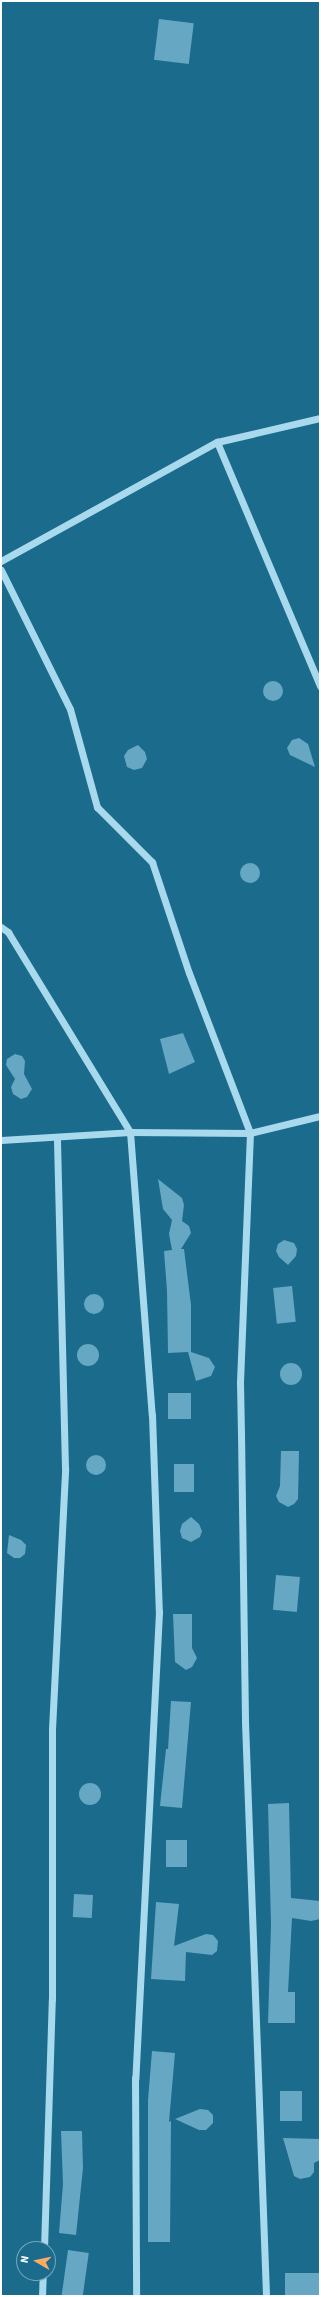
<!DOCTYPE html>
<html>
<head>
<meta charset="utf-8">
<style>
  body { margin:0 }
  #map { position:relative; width:321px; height:2297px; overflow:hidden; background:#1b6b8d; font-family:"Source Sans 3",sans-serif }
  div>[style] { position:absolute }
  .building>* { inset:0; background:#66a7c3; transform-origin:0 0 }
  .round { border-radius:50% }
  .minor>* { height:7px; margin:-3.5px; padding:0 3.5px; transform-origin:3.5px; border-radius:3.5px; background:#a8d9ed }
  span { translate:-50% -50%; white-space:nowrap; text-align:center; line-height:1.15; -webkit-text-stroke:4px #1b6b8d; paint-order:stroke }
  .frame { position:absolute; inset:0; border:2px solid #fff; pointer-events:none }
  .north { position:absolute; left:16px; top:2241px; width:40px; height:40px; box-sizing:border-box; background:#1b6b8d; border:1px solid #76a6bb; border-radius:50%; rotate:279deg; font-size:11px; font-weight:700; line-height:16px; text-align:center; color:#fff }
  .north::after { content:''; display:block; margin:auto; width:14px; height:18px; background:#feaa65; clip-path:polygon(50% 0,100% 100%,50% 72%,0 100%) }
</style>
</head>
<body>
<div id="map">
  <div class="building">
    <i style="left:159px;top:19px;width:35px;height:41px;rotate:7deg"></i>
    <i class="round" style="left:263px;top:681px;width:20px;height:20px"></i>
    <i style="clip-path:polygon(299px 738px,308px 744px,315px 767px,290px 755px,287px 748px,292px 740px)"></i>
    <i style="clip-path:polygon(138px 745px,145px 752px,147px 759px,142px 768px,134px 770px,127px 767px,124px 756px,128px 750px)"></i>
    <i class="round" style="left:240px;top:863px;width:20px;height:20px"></i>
    <i style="clip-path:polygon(183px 1033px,195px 1062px,169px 1074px,160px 1039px)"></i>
    <i style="clip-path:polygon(15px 1054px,22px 1056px,25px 1061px,24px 1074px,32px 1089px,27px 1097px,21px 1099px,13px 1094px,11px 1087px,15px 1079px,6px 1065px,7px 1059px)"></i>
    <i style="clip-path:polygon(158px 1179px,182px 1198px,184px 1205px,182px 1221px,189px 1226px,191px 1233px,181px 1249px,184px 1249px,191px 1305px,191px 1352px,209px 1358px,215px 1367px,211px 1376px,196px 1381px,188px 1352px,168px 1353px,167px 1291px,164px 1251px,172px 1250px,169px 1234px,172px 1220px,163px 1209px)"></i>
    <i style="clip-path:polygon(284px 1240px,294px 1243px,297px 1249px,296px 1256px,288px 1265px,279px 1257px,276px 1251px,278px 1244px)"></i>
    <i style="left:292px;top:1286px;width:36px;height:19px;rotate:84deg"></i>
    <i class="round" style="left:84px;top:1294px;width:20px;height:20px"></i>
    <i class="round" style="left:77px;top:1344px;width:22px;height:22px"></i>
    <i class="round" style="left:280px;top:1363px;width:22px;height:22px"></i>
    <i style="left:168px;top:1393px;width:23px;height:26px"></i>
    <i style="clip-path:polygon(281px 1451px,299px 1451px,298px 1499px,294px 1504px,288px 1507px,279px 1502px,276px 1496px,280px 1486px)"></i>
    <i class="round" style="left:86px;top:1455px;width:20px;height:20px"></i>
    <i style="left:174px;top:1464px;width:20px;height:28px"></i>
    <i style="clip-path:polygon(191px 1517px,199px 1524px,202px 1531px,200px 1537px,191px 1542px,182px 1538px,180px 1531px,182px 1524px)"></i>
    <i style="clip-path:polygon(9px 1535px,21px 1540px,26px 1545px,25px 1554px,20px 1558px,14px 1558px,7px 1553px)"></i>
    <i style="left:276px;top:1575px;width:24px;height:35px;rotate:5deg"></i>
    <i style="clip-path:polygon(173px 1614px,192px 1614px,192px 1648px,197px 1658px,192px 1667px,186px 1670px,175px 1662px)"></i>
    <i style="clip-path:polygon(171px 1701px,191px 1702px,182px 1808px,160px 1806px,166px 1749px,168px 1749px)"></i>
    <i class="round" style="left:79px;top:1783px;width:22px;height:22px"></i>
    <i style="clip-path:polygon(289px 1803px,291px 1898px,320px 1901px,320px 1919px,311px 1921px,292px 1918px,288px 1992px,295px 1992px,295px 2023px,268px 2023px,271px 1925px,268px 1804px)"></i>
    <i style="left:166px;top:1840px;width:21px;height:27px"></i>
    <i style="left:74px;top:1894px;width:19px;height:23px;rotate:3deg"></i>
    <i style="clip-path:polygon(156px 1902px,179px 1904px,174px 1946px,206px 1934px,213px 1935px,218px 1941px,217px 1951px,212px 1955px,186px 1952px,185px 1981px,151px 1979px)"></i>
    <i style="clip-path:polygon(152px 2051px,175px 2053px,169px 2122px,171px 2121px,170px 2242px,148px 2242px,148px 2100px)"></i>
    <i style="left:280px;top:2091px;width:22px;height:30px"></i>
    <i style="clip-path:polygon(200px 2109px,208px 2110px,213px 2115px,213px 2123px,206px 2130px,199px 2130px,175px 2119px)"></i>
    <i style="clip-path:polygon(61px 2131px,82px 2131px,83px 2168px,76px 2235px,59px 2233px,63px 2184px)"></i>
    <i style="clip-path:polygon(283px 2138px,320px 2139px,320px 2160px,314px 2163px,314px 2172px,310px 2177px,300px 2179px,294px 2176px)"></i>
    <i style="left:68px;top:2250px;width:21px;height:47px;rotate:8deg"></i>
    <i style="left:320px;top:2273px;width:22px;height:35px;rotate:90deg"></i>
  </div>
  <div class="minor">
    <i style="left:217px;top:442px;width:265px;rotate:67.1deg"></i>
    <i style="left:1px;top:561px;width:247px;rotate:-28.9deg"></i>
    <i style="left:217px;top:442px;width:106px;rotate:-13.1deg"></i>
    <i style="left:1px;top:570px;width:155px;rotate:63.6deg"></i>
    <i style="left:70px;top:709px;width:102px;rotate:74.6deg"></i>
    <i style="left:97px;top:807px;width:78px;rotate:45deg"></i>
    <i style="left:152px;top:862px;width:117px;rotate:71.6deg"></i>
    <i style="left:189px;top:973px;width:171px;rotate:69.1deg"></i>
    <i style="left:250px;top:1133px;width:249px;rotate:92.3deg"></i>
    <i style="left:240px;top:1382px;width:51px;rotate:88.9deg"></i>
    <i style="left:241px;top:1433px;width:289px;rotate:89.2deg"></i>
    <i style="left:245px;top:1722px;width:574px;rotate:87.9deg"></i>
    <i style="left:1px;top:927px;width:9px;rotate:36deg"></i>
    <i style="left:8px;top:932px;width:234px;rotate:58.6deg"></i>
    <i style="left:130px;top:1132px;width:284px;rotate:85.6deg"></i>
    <i style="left:152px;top:1415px;width:197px;rotate:88deg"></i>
    <i style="left:159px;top:1612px;width:467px;rotate:92.9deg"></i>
    <i style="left:135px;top:2078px;width:218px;rotate:89.7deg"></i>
    <i style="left:1px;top:1140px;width:129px;rotate:-3.5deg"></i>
    <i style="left:130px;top:1132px;width:120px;rotate:0.5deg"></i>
    <i style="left:250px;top:1133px;width:72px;rotate:-13.7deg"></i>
    <i style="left:44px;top:2249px;width:250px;rotate:-88.2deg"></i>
    <i style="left:52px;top:1999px;width:270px;rotate:-90deg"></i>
    <i style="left:52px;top:1729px;width:261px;rotate:-87.1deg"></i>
    <i style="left:65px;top:1468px;width:330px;rotate:-91.4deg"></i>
    <i style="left:42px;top:2296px;width:23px;rotate:-88deg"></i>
  </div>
  <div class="frame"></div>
  <div class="north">N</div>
</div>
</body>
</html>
